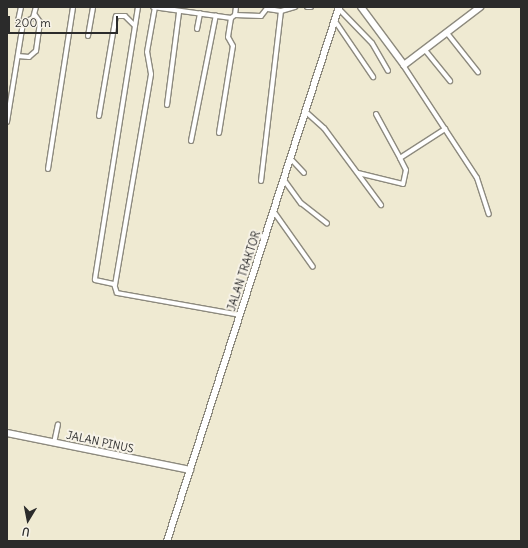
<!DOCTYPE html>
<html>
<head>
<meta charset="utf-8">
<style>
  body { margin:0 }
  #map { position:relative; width:528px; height:548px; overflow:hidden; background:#efead2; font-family:Delius,sans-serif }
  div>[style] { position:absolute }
  .roads { filter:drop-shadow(1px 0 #8d8a7e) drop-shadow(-1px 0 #8d8a7e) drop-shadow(0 1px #8d8a7e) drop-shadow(0 -1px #8d8a7e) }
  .street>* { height:4px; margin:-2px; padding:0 2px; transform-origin:2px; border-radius:2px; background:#fff }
  .secondary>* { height:6px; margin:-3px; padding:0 3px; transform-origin:3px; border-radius:3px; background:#fff }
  span { translate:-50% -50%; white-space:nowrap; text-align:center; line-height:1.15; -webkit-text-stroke:4px #f7f3e8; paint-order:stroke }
  .street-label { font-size:11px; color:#2b2b2b }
  .frame { position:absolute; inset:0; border:8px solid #2b2b2b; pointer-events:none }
  .north { position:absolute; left:8px; top:500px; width:40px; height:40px; -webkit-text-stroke:3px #f7f3e8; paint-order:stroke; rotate:190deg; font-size:11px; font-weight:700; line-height:16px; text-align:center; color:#2b2b2b }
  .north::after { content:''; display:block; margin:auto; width:14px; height:18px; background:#2b2b2b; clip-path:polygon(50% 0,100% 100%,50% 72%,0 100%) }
  .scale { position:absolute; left:8px; top:16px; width:110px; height:18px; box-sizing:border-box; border:2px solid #2b2b2b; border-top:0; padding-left:5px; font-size:12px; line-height:14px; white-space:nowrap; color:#2b2b2b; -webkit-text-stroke:3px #f7f3e8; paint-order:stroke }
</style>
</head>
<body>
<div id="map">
  <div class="roads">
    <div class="street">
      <i style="left:21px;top:7px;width:14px;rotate:102deg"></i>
      <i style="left:18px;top:21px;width:5px;rotate:22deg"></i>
      <i style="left:23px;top:23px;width:11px;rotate:-27deg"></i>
      <i style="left:33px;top:18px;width:11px;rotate:-75deg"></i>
      <i style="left:138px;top:7px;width:276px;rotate:99deg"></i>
      <i style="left:95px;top:280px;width:19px;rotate:12deg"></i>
      <i style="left:114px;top:284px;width:9px;rotate:72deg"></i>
      <i style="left:117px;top:293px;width:125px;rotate:10.1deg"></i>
      <i style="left:153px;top:7px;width:79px;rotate:8deg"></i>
      <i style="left:231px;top:18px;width:5px;rotate:-37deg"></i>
      <i style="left:235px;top:15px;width:26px;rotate:2deg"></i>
      <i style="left:261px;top:16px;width:11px;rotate:-52deg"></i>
      <i style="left:307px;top:7px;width:4px"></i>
      <i style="left:268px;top:9px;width:13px;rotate:9deg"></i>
      <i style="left:281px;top:11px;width:15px;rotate:-16deg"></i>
      <i style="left:339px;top:9px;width:47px;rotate:45.9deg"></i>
      <i style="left:372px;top:43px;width:32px;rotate:60deg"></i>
      <i style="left:235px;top:15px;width:8px;rotate:-83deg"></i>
      <i style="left:335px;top:21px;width:68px;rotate:55.8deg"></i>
      <i style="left:197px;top:29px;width:16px;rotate:-79deg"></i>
      <i style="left:447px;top:33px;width:50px;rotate:51.5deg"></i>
      <i style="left:88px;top:36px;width:29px;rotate:-80deg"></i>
      <i style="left:425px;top:50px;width:40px;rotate:51deg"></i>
      <i style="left:18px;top:56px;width:11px;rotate:5deg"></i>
      <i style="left:29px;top:57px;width:9px;rotate:-41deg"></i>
      <i style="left:36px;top:51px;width:29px;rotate:-82deg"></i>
      <i style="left:40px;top:22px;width:9px;rotate:-126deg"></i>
      <i style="left:403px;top:65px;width:135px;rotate:56.8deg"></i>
      <i style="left:477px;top:178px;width:38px;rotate:72deg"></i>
      <i style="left:167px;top:105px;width:94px;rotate:-82.6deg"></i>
      <i style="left:306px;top:112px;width:24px;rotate:42deg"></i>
      <i style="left:324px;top:128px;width:96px;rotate:53.5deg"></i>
      <i style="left:376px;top:114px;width:50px;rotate:61.4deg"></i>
      <i style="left:99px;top:116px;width:101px;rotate:-80.4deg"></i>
      <i style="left:116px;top:16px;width:9px"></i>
      <i style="left:125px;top:16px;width:14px;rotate:45deg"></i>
      <i style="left:7px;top:122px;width:100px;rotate:-80.8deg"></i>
      <i style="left:219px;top:133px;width:88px;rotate:-80.9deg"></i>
      <i style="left:233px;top:46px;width:10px;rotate:-119deg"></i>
      <i style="left:228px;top:37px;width:19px;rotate:-81deg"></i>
      <i style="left:191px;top:141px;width:128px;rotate:-78.8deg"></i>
      <i style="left:291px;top:159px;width:19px;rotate:47deg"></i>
      <i style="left:48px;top:169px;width:164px;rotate:-81.2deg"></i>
      <i style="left:358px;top:173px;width:46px;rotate:13.7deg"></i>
      <i style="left:403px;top:184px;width:14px;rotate:-78deg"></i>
      <i style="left:406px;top:170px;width:13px;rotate:-117deg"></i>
      <i style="left:400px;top:158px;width:54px;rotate:-32.8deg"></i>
      <i style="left:284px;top:180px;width:29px;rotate:54deg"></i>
      <i style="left:301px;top:203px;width:33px;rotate:38deg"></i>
      <i style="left:261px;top:181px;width:171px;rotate:-83.3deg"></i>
      <i style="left:274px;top:212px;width:67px;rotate:54.7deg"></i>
      <i style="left:253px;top:234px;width:13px;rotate:13deg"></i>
      <i style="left:115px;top:285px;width:214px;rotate:-80.3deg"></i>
      <i style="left:151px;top:74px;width:22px;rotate:-100deg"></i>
      <i style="left:147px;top:52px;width:46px;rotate:-79.9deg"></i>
      <i style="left:54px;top:443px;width:19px;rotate:-78deg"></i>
    </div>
    <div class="secondary">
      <i style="left:361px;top:7px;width:72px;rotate:53.4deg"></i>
      <i style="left:404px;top:65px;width:96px;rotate:-37.3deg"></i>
      <i style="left:7px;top:433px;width:187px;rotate:11.4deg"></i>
      <i style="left:167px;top:541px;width:561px;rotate:-72.15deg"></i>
    </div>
  </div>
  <div class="street-label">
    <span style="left:244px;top:271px;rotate:-72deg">JALAN TRAKTOR</span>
    <span style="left:100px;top:442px;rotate:12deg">JALAN PINUS</span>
  </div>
  <div class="frame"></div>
  <div class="north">U</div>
  <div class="scale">200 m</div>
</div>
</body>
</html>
